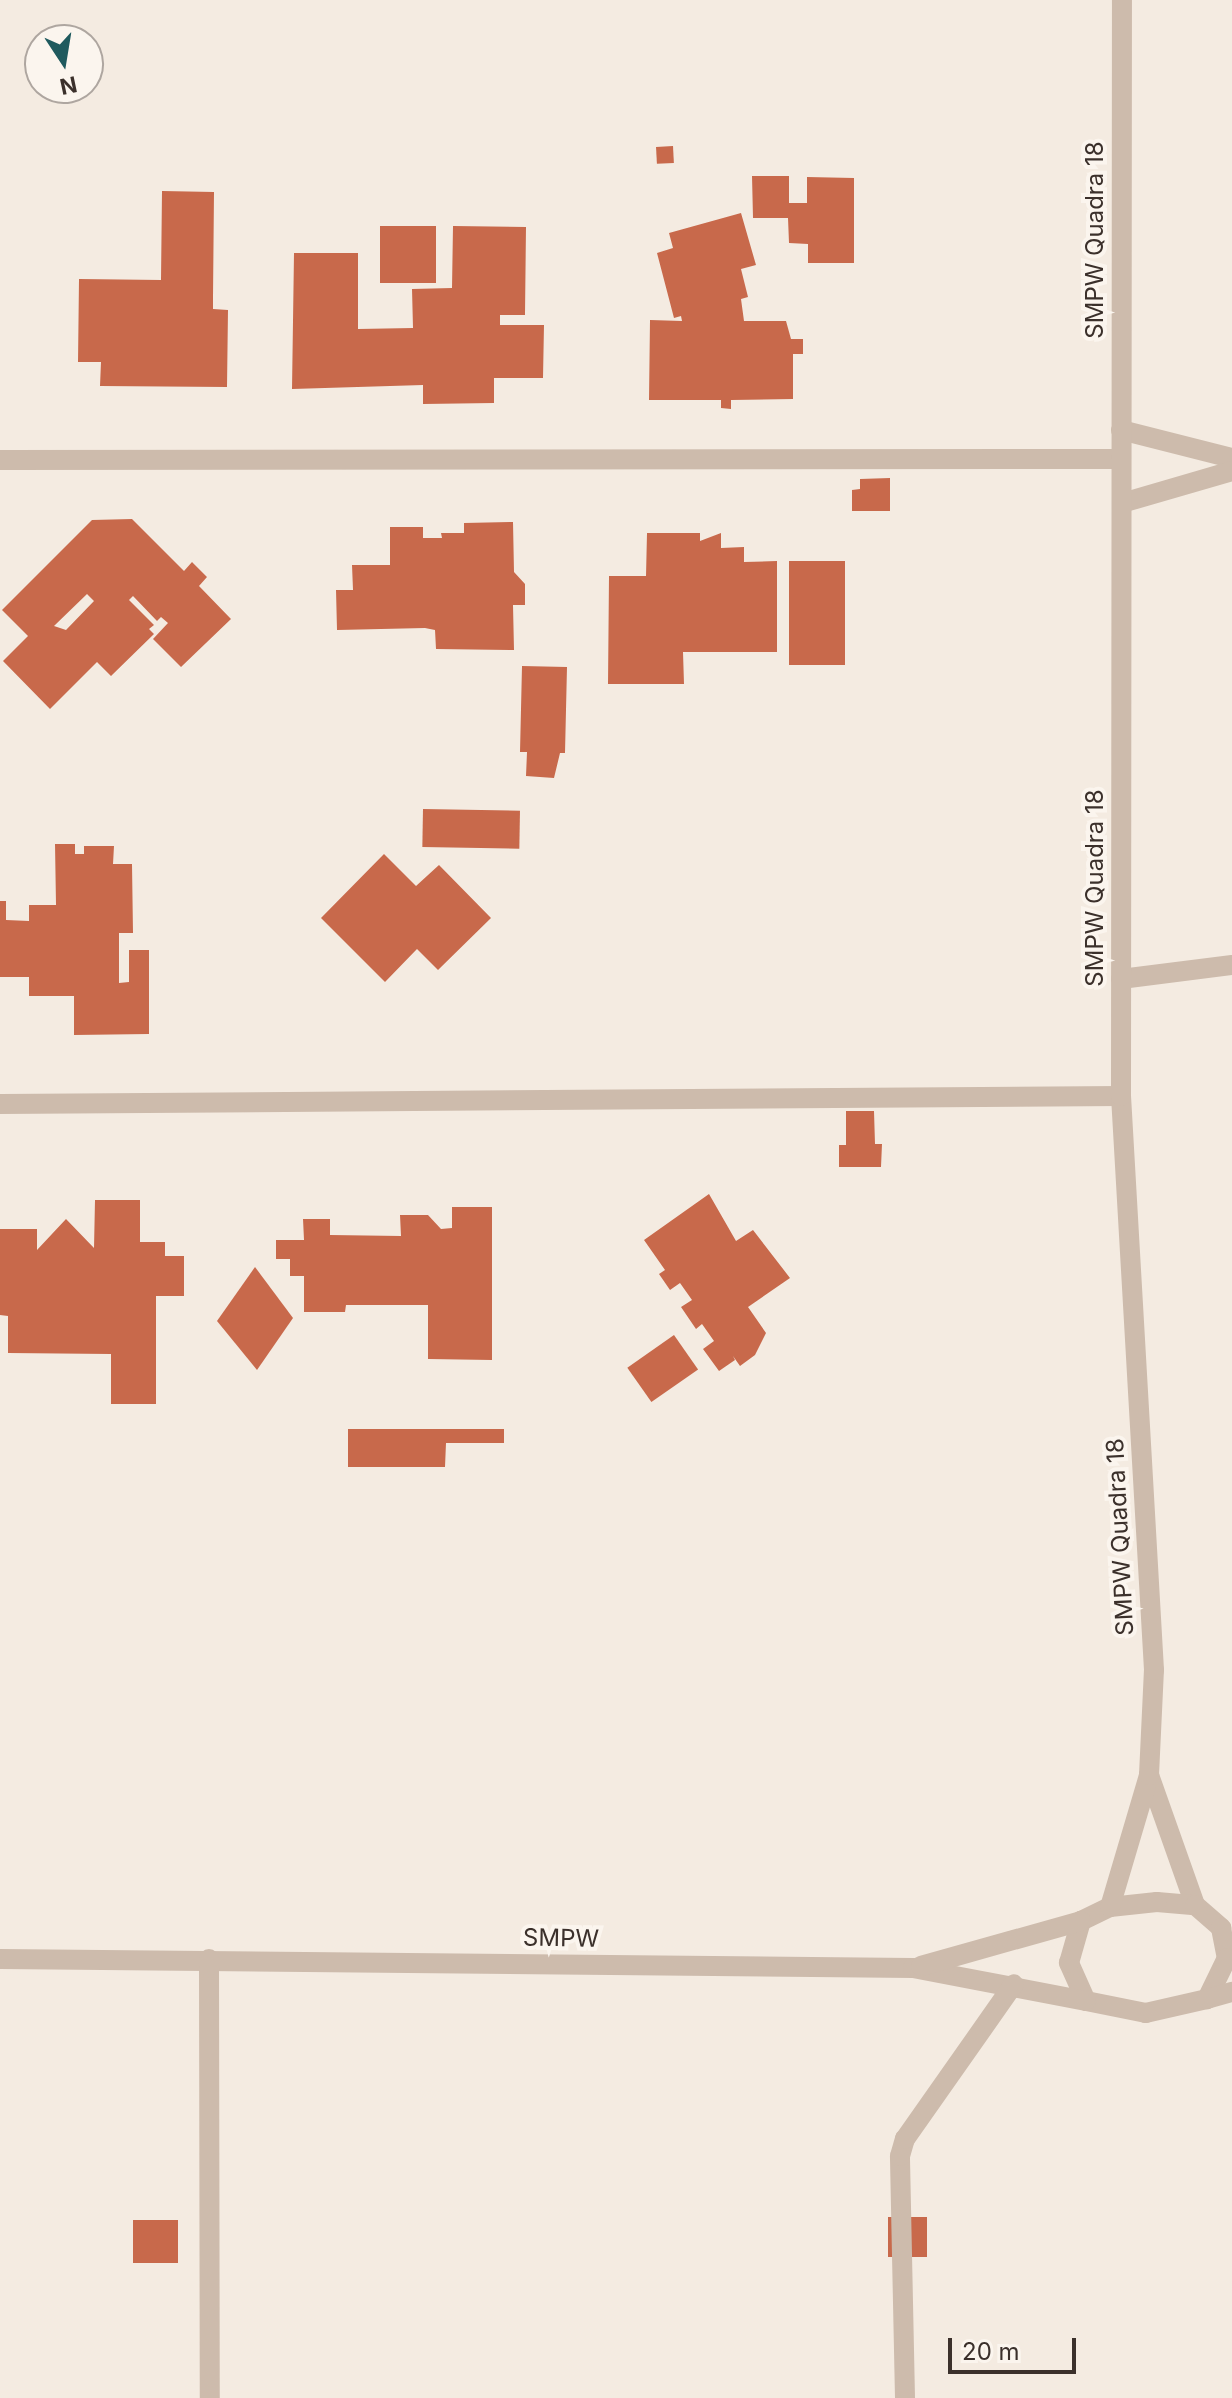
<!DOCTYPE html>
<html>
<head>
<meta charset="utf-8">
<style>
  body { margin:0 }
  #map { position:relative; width:1232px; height:2398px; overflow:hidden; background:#f4ebe1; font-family:Inter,sans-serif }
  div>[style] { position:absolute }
  .building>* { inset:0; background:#c8694b; transform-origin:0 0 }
  .minor>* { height:20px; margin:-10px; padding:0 10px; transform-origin:10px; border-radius:10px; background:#cdbbac }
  span { translate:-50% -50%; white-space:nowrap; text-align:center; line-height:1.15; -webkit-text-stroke:8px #fbf5ee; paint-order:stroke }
  .street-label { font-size:24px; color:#3b302b }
  .north { position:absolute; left:24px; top:24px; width:80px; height:80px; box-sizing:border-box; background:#fbf5ee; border:2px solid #aea6a0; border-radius:50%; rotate:168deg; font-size:22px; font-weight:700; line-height:32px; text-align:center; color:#3b302b }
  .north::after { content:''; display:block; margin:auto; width:28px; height:36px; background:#1f5a5e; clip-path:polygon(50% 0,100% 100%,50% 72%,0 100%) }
  .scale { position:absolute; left:948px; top:2338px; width:128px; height:36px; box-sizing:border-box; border:4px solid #3b302b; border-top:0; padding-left:10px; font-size:24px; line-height:28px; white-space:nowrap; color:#3b302b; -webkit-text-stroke:6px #fbf5ee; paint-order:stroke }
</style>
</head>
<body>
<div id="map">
  <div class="building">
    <i style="left:673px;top:146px;width:17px;height:17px;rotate:87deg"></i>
    <i style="clip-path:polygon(752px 176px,789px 176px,789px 203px,807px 203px,807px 177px,854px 178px,854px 263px,808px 263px,808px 244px,789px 243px,788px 218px,753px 218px)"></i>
    <i style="clip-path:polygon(162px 191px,214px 192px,213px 298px,213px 309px,228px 310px,227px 387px,100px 386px,101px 362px,78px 362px,79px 279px,161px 280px)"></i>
    <i style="clip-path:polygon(741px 213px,756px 265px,741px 269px,748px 297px,741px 299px,744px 321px,786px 321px,791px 339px,803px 339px,803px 354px,793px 354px,793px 399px,731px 400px,731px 409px,721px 408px,721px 400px,649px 400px,650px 320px,682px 321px,681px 316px,674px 318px,657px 253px,673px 248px,669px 233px)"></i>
    <i style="left:380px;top:226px;width:56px;height:57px"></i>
    <i style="clip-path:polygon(453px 226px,526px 227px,525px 315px,500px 315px,500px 325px,544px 325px,543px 378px,494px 378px,494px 403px,423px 404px,423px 385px,292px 389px,294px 253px,358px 253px,358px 329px,413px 328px,412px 289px,452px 288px)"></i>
    <i style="clip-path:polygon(890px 478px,890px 511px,852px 511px,852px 490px,860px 489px,860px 479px)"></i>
    <i style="clip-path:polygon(evenodd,132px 519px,184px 571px,192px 562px,207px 577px,199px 586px,231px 619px,181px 667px,153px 639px,168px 623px,161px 617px,157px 621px,133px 596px,129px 600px,154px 625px,149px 629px,154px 634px,111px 676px,97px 662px,50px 709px,3px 661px,28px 636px,2px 610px,92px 520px,132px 519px,87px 594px,94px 601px,66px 630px,54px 626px,87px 594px)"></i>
    <i style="clip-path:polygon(513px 522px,514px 572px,525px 584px,525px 605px,513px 605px,514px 650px,436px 649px,435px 630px,425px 628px,337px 630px,336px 590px,353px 590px,352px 565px,390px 565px,390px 527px,423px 527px,423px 538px,442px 538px,441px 533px,464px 533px,464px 523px)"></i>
    <i style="clip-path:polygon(647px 533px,700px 533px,700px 541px,721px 533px,721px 548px,744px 547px,744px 562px,777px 561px,777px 652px,683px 652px,684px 684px,608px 684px,609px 576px,646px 576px)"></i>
    <i style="left:789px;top:561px;width:56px;height:104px"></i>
    <i style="clip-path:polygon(522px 666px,567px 667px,565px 753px,560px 753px,554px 778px,526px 776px,527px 752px,520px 752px)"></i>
    <i style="left:423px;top:809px;width:97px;height:38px;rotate:1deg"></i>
    <i style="clip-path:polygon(55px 844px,75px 844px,75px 854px,84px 854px,84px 846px,114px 846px,113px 864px,132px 864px,133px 933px,119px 933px,119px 983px,129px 982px,129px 950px,149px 950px,149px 1034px,74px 1035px,74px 996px,29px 996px,29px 977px,0 977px,0 901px,6px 901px,6px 920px,29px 921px,29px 905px,56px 905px)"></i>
    <i style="clip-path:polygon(384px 854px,416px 886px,439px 865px,491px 918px,438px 970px,417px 949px,385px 982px,321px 918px)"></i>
    <i style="clip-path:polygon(846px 1111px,874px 1111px,875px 1144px,882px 1144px,881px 1167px,839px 1167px,839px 1145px,846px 1145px)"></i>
    <i style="clip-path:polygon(709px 1194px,736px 1241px,753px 1230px,790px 1278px,748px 1307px,766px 1333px,755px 1355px,740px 1366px,733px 1356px,735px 1360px,719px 1371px,703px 1349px,714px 1341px,702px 1324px,696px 1329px,681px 1307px,692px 1300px,680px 1283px,670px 1290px,659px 1274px,665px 1270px,644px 1240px)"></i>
    <i style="clip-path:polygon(95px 1200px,140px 1200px,140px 1242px,165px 1242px,165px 1256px,184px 1256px,184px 1296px,156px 1296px,156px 1404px,111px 1404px,111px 1354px,8px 1353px,8px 1316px,0 1315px,0 1229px,37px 1229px,37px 1250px,66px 1219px,94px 1248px)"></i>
    <i style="clip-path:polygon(452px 1207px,492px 1207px,492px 1360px,428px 1359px,428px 1305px,346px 1305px,345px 1312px,304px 1312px,304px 1276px,290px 1276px,290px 1259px,276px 1259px,276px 1240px,304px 1240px,303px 1219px,330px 1219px,330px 1235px,401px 1236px,400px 1215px,428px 1215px,441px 1229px,452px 1228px)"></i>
    <i style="clip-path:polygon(255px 1267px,293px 1318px,257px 1370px,217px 1321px)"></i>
    <i style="left:674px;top:1335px;width:42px;height:57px;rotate:55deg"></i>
    <i style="clip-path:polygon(348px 1429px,504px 1429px,504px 1443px,446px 1443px,445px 1467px,348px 1467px)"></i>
    <i style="left:888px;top:2217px;width:39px;height:40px"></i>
    <i style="left:133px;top:2220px;width:45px;height:43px"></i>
  </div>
  <div class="minor">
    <i style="left:1121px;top:430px;width:114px;rotate:14.2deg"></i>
    <i style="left:0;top:460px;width:1121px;rotate:-0.05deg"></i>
    <i style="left:1122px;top:503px;width:115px;rotate:-16.2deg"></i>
    <i style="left:1121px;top:979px;width:112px;rotate:-7.2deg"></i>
    <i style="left:0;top:1104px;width:1121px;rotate:-0.41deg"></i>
    <i style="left:1149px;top:1775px;width:138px;rotate:70.5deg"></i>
    <i style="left:1157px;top:1902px;width:38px;rotate:5deg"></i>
    <i style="left:1195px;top:1905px;width:35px;rotate:41deg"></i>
    <i style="left:1221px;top:1928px;width:31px;rotate:79deg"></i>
    <i style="left:1227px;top:1958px;width:46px;rotate:116deg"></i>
    <i style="left:1207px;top:1999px;width:63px;rotate:167.1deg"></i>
    <i style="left:1146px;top:2013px;width:61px;rotate:-168.7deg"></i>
    <i style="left:1086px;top:2001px;width:42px;rotate:-114.1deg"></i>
    <i style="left:1069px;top:1963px;width:44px;rotate:-74.1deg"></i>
    <i style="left:1081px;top:1921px;width:32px;rotate:-26deg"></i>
    <i style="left:1110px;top:1907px;width:47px;rotate:-6.1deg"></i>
    <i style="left:1110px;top:1907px;width:138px;rotate:-73.5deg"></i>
    <i style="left:1149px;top:1775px;width:105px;rotate:-87.3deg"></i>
    <i style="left:1154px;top:1670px;width:575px;rotate:-93.29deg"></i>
    <i style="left:1121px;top:1096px;width:1096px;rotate:-89.95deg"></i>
    <i style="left:0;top:1959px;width:913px;rotate:0.56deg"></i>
    <i style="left:913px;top:1968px;width:176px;rotate:10.8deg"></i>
    <i style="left:209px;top:1959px;width:439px;rotate:89.9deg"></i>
    <i style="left:921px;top:1966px;width:166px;rotate:-15.7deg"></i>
    <i style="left:1207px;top:1999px;width:26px;rotate:-16deg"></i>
    <i style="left:905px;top:2398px;width:242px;rotate:-91.2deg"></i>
    <i style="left:900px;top:2156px;width:18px;rotate:-74deg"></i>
    <i style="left:905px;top:2139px;width:189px;rotate:-54.9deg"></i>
  </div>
  <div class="street-label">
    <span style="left:1095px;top:240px;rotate:-90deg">SMPW Quadra 18</span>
    <span style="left:1095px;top:888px;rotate:-90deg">SMPW Quadra 18</span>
    <span style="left:1120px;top:1537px;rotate:-93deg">SMPW Quadra 18</span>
    <span style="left:561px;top:1938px;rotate:1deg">SMPW</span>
  </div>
  <div class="north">N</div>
  <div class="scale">20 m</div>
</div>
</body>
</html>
